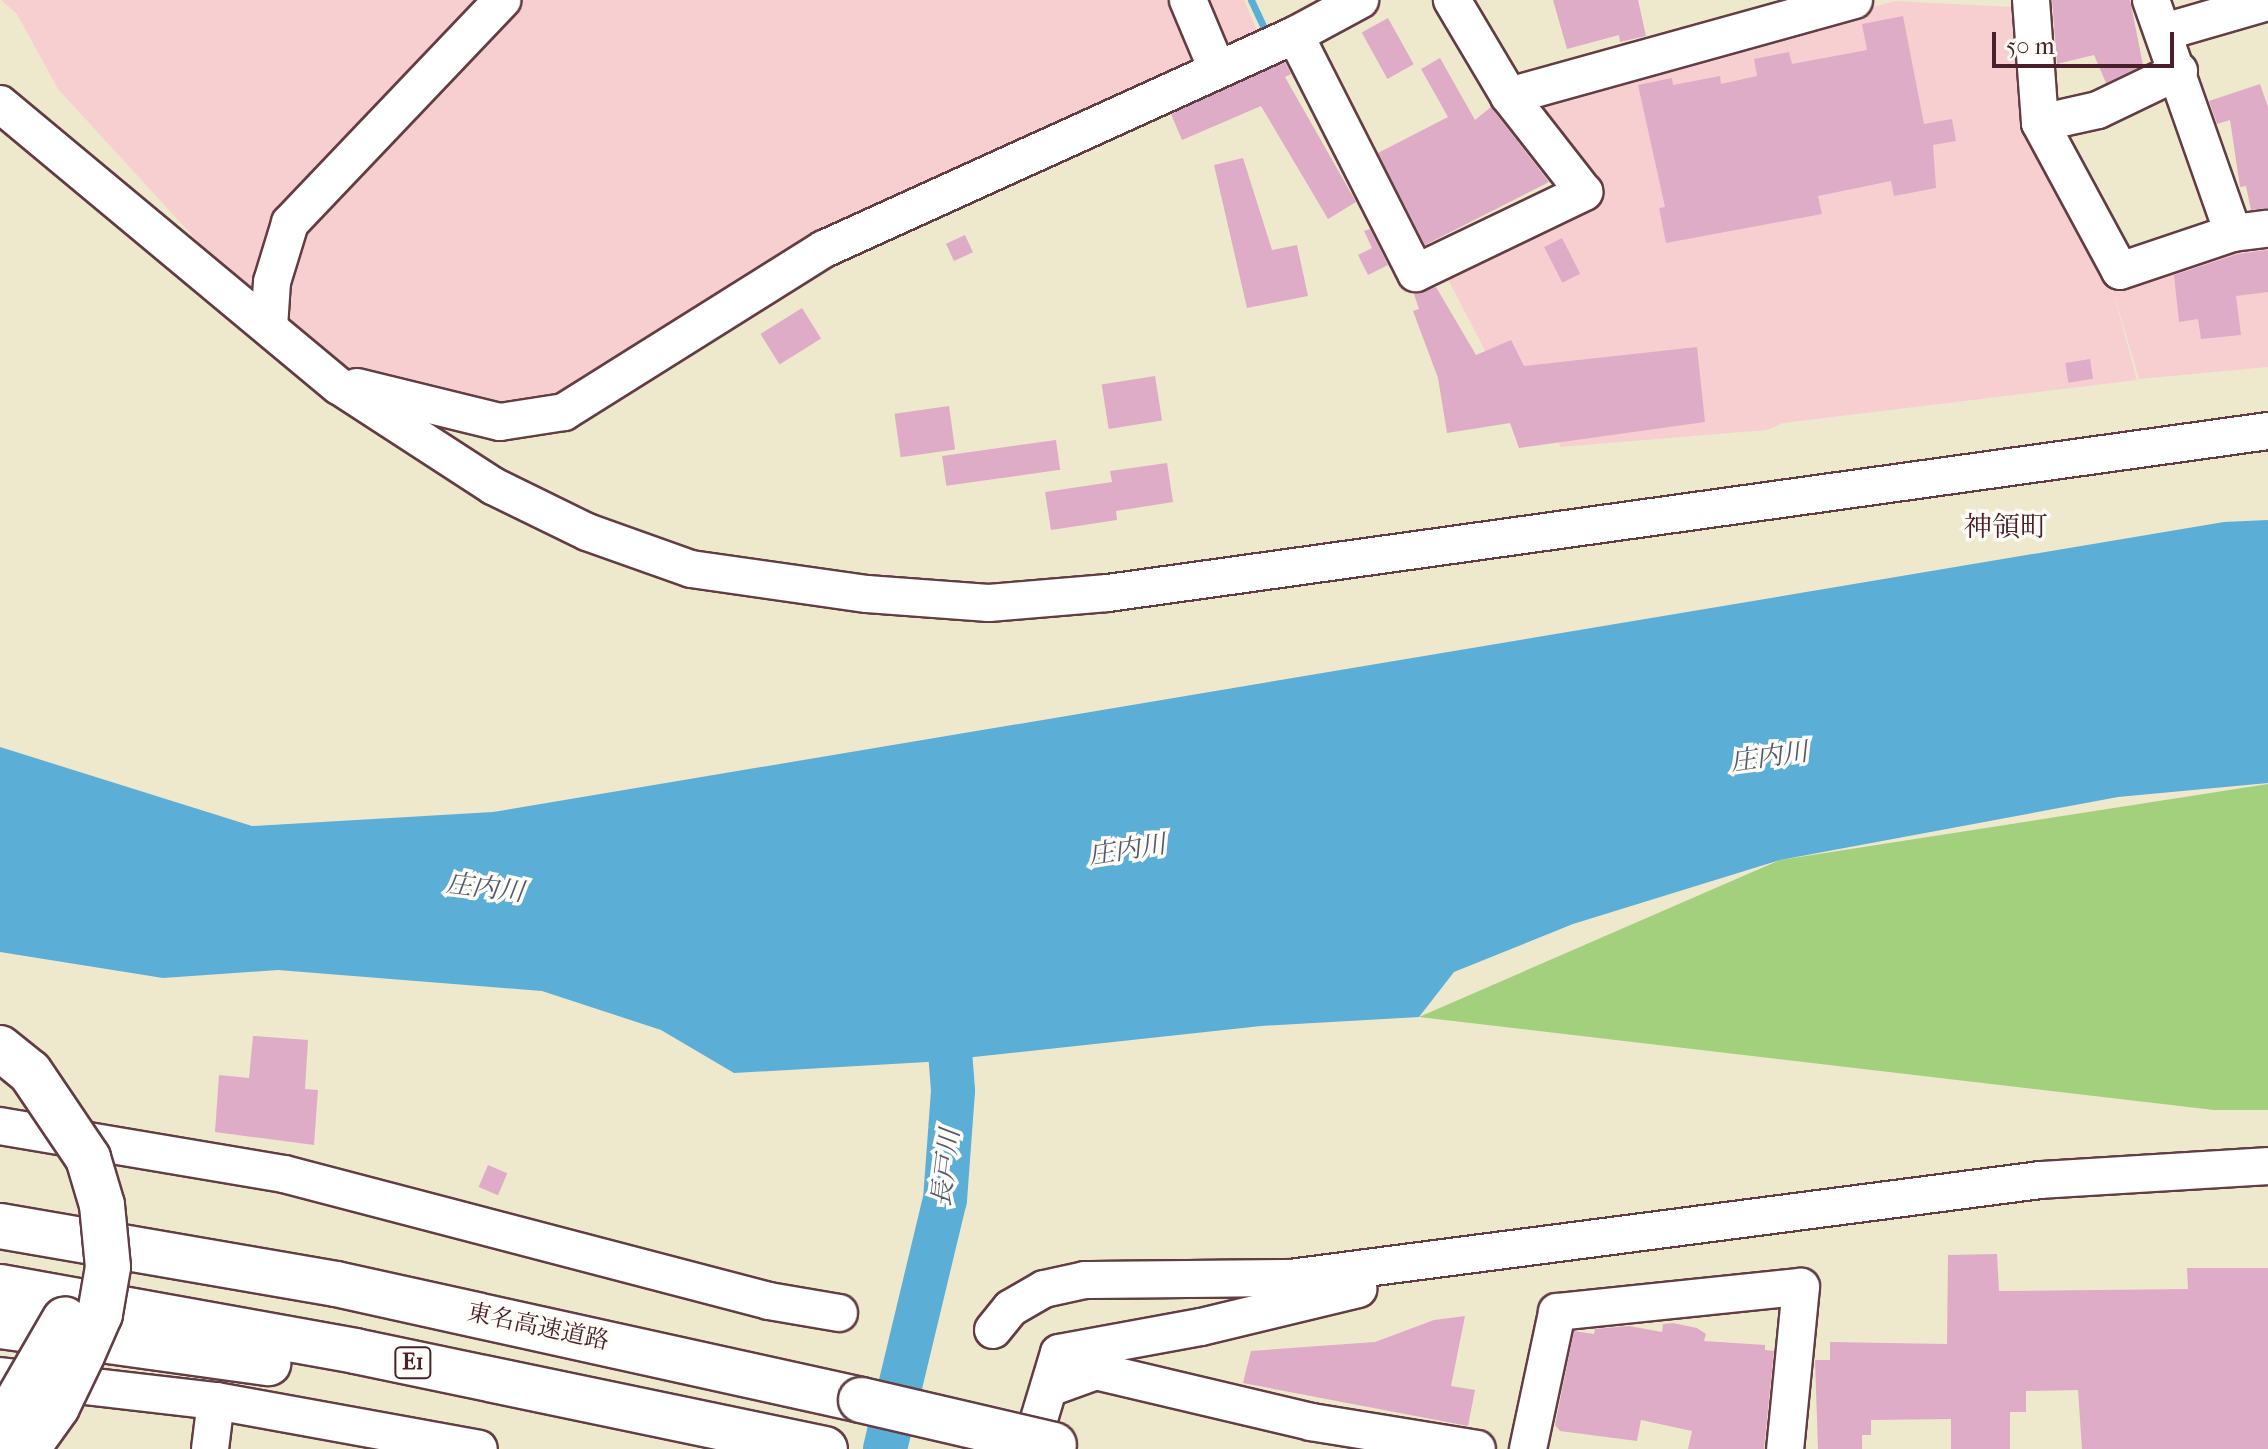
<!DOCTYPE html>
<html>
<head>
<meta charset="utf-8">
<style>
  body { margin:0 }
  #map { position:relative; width:2268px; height:1449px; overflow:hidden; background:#eee8cd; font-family:"IM FELL French Canon","Noto Serif JP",serif }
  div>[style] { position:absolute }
  .built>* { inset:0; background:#f7cfd0 }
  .green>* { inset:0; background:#a2d07d }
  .water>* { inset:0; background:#5baed6 }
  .stream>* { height:7px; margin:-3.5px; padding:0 3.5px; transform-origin:3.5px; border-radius:3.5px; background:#5baed6 }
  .river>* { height:44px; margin:-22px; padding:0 22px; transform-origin:22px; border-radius:22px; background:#5baed6 }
  .building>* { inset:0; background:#deacc7; transform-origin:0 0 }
  .roads { filter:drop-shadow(2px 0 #633d43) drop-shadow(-2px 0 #633d43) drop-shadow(0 2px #633d43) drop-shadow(0 -2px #633d43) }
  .minor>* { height:36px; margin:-18px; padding:0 18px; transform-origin:18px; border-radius:18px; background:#fff }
  .highway>* { height:44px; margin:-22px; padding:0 22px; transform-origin:22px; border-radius:22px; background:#fff }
  .bridges { filter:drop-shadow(2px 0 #633d43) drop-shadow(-2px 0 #633d43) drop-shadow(0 2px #633d43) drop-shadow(0 -2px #633d43) }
  .highway-bridge>* { height:44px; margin:-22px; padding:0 22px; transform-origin:22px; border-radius:22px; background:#fff }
  span { translate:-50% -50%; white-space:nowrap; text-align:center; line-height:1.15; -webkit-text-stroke:7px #fdfcf7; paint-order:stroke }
  .shield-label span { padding:2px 6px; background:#fdfcf7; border:2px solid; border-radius:6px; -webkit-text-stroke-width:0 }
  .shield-label { font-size:22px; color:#4a1f2b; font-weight:700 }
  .street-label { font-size:24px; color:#4a1f2b }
  .water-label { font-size:26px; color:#51586f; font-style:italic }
  .quarter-label { font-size:28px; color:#4a1f2b }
  .scale { position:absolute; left:1992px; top:32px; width:182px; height:36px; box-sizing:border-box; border:4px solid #4a1f2b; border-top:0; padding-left:10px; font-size:24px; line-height:28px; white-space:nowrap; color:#4a1f2b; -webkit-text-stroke:6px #fdfcf7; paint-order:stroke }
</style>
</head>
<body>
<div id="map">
  <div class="built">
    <i style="clip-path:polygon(1px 0,1244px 0,1258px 33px,558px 401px,505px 412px,327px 361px,247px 295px,58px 89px,17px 14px)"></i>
    <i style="clip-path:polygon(1895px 1px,2011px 7px,2020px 16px,2108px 279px,2268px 239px,2268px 367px,2139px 379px,2111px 284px,2137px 380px,1783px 423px,1767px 430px,1560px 447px,1550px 364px,1498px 375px,1444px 272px,1601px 194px,1533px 108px,1536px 99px)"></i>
  </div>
  <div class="green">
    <i style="clip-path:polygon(2268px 784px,2268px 1110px,2214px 1110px,1419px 1017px,1780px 860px)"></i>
  </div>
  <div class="water">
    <i style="clip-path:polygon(2268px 520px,2268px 783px,2118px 797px,1780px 860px,1573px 924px,1454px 972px,1419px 1017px,1261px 1026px,927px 1062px,734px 1073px,661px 1030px,542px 991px,278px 970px,163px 978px,0 952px,0 747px,252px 826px,493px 812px,2224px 522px)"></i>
  </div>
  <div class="stream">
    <i style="left:1251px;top:0;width:29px;rotate:65deg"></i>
  </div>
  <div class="river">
    <i style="left:885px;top:1449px;width:256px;rotate:-76.5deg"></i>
    <i style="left:945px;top:1200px;width:110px;rotate:-85.8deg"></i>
    <i style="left:953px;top:1090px;width:91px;rotate:-94.4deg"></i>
  </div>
  <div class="building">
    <i style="clip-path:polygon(1553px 0,1638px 0,1646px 36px,1620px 42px,1619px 35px,1567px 49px)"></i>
    <i style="clip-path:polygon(2052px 0,2130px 0,2143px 65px,2106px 83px,2094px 55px,2057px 64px)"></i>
    <i style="clip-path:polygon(1903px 16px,1924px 124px,1952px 119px,1956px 141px,1933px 145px,1936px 188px,1894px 196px,1891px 181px,1818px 196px,1822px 214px,1666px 243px,1659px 208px,1665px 207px,1638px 85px,1672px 78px,1673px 85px,1720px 76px,1721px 84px,1757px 76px,1754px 59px,1789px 52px,1792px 64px,1867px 50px,1862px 24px)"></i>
    <i style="left:1388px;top:18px;width:53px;height:30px;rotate:61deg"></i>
    <i style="clip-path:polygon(1440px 58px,1475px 120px,1491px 107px,1549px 182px,1425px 245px,1378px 153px,1448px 117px,1421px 69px)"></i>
    <i style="clip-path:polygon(1285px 62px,1291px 74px,1285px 77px,1356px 202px,1328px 219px,1261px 106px,1182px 140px,1171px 114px)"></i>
    <i style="clip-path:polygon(2260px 84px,2268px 107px,2268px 208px,2251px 210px,2246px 186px,2240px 187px,2230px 120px,2217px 124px,2209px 101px)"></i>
    <i style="clip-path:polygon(1243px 158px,1272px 250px,1297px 245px,1308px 296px,1247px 308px,1214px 165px)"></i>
    <i style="clip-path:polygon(1370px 229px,1388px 265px,1368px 275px,1358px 255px,1372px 248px,1364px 231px)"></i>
    <i style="left:965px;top:235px;width:19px;height:21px;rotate:65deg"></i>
    <i style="left:1562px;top:238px;width:40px;height:20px;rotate:63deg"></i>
    <i style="clip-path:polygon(2268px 250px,2268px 292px,2236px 296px,2241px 335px,2201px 339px,2198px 319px,2179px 322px,2174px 275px,2238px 254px)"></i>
    <i style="clip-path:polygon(1436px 287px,1476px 355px,1511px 340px,1524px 366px,1697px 347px,1705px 422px,1519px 448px,1510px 423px,1447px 433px,1438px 378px,1413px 311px,1419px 309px,1414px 294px)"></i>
    <i style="left:802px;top:308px;width:36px;height:49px;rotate:58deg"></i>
    <i style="left:2090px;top:359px;width:20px;height:25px;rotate:81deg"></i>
    <i style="left:1155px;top:376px;width:45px;height:54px;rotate:81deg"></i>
    <i style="left:949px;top:406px;width:44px;height:55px;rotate:82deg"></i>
    <i style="left:1056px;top:440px;width:30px;height:115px;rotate:82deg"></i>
    <i style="clip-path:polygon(1167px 463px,1173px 502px,1116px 511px,1117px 520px,1051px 530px,1045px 492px,1112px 482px,1110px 471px)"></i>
    <i style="clip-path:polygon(253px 1036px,308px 1040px,305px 1089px,318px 1090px,314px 1145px,215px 1132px,219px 1075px,249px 1078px)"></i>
    <i style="left:488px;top:1165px;width:21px;height:24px;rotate:23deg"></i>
    <i style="clip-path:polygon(1997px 1254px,1999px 1291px,2188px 1289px,2187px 1268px,2268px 1268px,2268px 1449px,2082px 1449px,2078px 1390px,2026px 1391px,2026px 1412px,2010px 1412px,2010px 1449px,1951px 1449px,1951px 1419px,1871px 1420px,1871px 1435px,1862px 1435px,1862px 1449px,1818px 1449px,1815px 1360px,1830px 1360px,1830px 1342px,1947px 1344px,1948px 1255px)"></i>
    <i style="clip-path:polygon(1465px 1316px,1451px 1386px,1475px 1390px,1468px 1426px,1243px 1383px,1251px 1351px,1375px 1342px,1434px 1320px)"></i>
    <i style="clip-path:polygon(1673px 1323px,1697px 1328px,1706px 1334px,1704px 1341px,1765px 1345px,1765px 1350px,1774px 1351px,1764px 1449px,1688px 1449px,1692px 1431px,1641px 1420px,1637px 1441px,1560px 1431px,1555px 1425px,1574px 1331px,1594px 1334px,1595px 1329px,1629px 1326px,1662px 1332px,1663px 1324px)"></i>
  </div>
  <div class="roads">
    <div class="minor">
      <i style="left:1188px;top:0;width:75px;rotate:67.2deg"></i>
      <i style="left:2031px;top:0;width:123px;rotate:85.8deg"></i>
      <i style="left:2040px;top:123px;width:168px;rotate:61.6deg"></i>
      <i style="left:2120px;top:271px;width:119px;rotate:-18.6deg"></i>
      <i style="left:2233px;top:233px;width:35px;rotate:-7deg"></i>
      <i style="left:2151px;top:0;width:247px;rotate:70.6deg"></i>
      <i style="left:2164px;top:32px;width:108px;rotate:-16.1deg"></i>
      <i style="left:1295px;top:35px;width:267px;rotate:63.1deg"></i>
      <i style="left:1416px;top:273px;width:187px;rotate:-25.7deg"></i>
      <i style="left:1584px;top:192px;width:122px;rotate:-128deg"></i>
      <i style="left:1509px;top:96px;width:112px;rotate:-120.7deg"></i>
      <i style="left:1509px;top:96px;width:358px;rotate:-15.5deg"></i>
      <i style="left:0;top:104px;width:441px;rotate:39.8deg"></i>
      <i style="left:339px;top:386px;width:184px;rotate:33deg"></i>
      <i style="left:493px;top:486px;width:105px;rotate:26.1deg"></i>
      <i style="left:587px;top:532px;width:110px;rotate:19.6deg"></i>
      <i style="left:691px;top:569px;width:178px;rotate:8.1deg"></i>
      <i style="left:867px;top:594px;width:122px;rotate:4.2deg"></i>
      <i style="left:989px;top:603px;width:119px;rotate:-4.8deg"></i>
      <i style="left:1108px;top:593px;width:1171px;rotate:-7.95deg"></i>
      <i style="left:2040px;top:123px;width:59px;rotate:-12.6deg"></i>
      <i style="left:2098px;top:110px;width:90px;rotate:-25.7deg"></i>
      <i style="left:269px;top:327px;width:45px;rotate:-86.2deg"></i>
      <i style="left:272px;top:282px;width:62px;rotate:-73deg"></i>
      <i style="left:290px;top:223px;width:308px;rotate:-46.4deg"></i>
      <i style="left:357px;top:387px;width:147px;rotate:13.8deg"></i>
      <i style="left:500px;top:422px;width:65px;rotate:-8.9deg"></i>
      <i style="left:564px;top:412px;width:307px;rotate:-32.1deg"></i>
      <i style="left:824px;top:249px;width:517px;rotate:-24.43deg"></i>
      <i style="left:1295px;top:35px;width:74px;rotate:-28.3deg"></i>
      <i style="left:0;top:1126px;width:288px;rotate:9.6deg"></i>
      <i style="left:284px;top:1174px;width:501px;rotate:14.67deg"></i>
      <i style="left:769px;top:1301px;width:71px;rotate:9.7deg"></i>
      <i style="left:993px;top:1330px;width:28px;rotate:-51deg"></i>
      <i style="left:1011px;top:1308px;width:38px;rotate:-30deg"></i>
      <i style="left:1044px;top:1289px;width:42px;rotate:-12.4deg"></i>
      <i style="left:1085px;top:1280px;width:205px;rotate:-0.6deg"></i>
      <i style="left:1290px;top:1278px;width:756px;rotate:-7.44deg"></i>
      <i style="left:2040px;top:1180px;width:228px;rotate:-3.5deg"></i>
      <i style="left:0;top:1376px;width:217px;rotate:6.6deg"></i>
      <i style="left:216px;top:1401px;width:267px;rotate:10.3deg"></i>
      <i style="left:1049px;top:1388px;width:50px;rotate:-19.9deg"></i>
      <i style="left:1096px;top:1371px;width:221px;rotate:13.3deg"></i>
      <i style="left:1311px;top:1422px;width:168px;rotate:9.2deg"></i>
      <i style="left:210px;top:1449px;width:48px;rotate:-82.9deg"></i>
      <i style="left:1030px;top:1449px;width:100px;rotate:-73.2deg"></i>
      <i style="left:1059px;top:1353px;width:144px;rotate:-10.4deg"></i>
      <i style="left:1201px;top:1327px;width:162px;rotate:-13.6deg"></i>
      <i style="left:1528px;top:1449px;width:140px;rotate:-78deg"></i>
      <i style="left:1557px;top:1312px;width:245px;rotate:-5.9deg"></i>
      <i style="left:1801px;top:1287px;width:163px;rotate:95.6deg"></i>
    </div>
    <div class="highway">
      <i style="left:0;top:1226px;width:341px;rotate:9.8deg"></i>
      <i style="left:336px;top:1284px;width:538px;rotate:12.46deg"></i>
      <i style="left:0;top:1287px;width:361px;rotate:10.2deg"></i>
      <i style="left:355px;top:1351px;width:480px;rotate:11.8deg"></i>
      <i style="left:0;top:1326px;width:271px;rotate:7.9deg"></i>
    </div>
  </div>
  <div class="bridges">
    <div class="highway-bridge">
      <i style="left:0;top:1048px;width:38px;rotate:39deg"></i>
      <i style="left:30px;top:1072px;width:104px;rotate:56deg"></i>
      <i style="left:88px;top:1158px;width:49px;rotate:73.4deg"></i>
      <i style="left:102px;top:1205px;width:62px;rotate:84.5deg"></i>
      <i style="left:108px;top:1267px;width:48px;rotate:99.7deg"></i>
      <i style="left:100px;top:1314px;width:45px;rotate:113.7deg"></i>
      <i style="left:82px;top:1355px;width:58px;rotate:115.7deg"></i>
      <i style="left:57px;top:1407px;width:52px;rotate:125.5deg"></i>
      <i style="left:861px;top:1400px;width:198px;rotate:13.1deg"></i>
      <i style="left:0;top:1431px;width:129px;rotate:-59.9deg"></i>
    </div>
  </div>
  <div class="shield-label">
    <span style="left:413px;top:1363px">E1</span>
  </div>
  <div class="street-label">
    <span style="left:538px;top:1327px;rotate:12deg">東名高速道路</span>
  </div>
  <div class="water-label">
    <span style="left:1769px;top:757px;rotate:-8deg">庄内川</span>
    <span style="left:1127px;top:850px;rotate:-9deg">庄内川</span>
    <span style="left:485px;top:888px;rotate:7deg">庄内川</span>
    <span style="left:946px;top:1168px;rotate:-83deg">長戸川</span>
  </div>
  <div class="quarter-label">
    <span style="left:2006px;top:527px">神領町</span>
  </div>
  <div class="scale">50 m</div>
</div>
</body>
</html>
